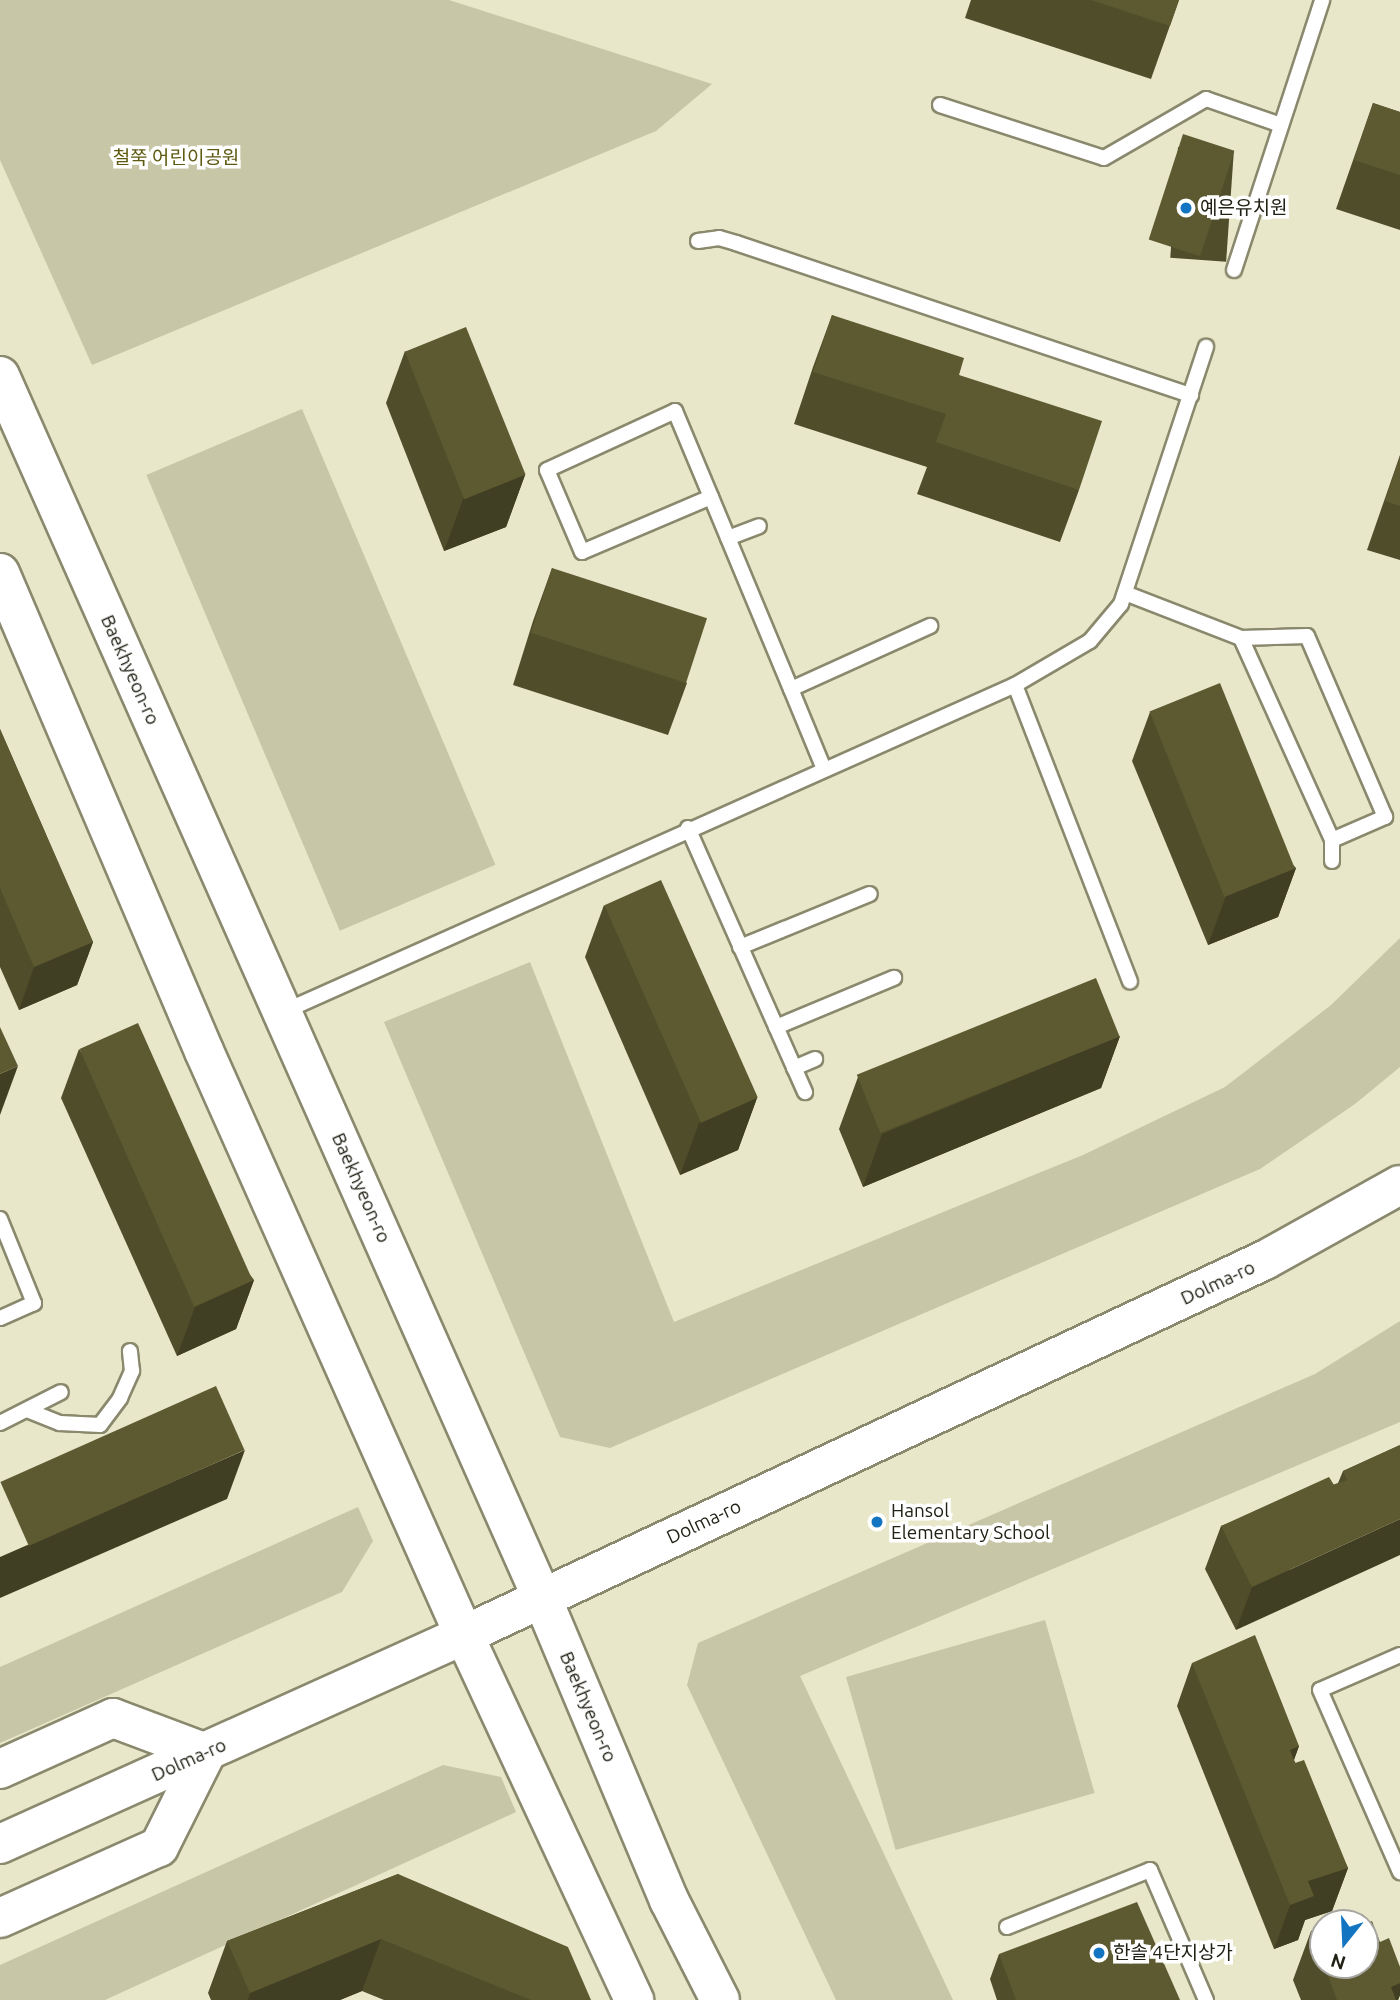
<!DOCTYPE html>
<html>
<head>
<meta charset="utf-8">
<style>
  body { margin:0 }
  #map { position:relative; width:1400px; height:2000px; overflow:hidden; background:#e8e7c9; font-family:Ubuntu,"Noto Sans KR",sans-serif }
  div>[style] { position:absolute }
  .green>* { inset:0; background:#c7c6a7; transform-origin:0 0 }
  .roads { filter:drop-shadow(2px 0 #8a886d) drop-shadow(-2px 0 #8a886d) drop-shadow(0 2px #8a886d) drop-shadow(0 -2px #8a886d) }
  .service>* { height:14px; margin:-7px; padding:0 7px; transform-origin:7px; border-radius:7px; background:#fff }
  .secondary>* { height:38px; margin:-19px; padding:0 19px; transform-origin:19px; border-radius:19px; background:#fff }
  .primary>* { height:38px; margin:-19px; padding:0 19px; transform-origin:19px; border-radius:19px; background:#fff }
  .wall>* { inset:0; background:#504d2b; transform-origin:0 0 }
  .shaded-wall>* { inset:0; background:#413f23 }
  .building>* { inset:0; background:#5d5a32; transform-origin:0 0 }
  .dots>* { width:19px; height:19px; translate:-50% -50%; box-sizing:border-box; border:4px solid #fff; border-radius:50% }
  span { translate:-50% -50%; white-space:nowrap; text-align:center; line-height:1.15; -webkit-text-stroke:7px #fff; paint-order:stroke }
  .park-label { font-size:19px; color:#5f5a11 }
  .poi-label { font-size:19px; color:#222116 }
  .left { translate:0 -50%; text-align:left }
  .street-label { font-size:19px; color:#222116 }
  .north { position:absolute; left:1309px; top:1909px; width:70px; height:70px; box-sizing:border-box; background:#fff; border:2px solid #a7a6a2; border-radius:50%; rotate:198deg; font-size:19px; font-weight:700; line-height:28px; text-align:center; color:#222116 }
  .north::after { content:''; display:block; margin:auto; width:24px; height:32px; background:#1375c1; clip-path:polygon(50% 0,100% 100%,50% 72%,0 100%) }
</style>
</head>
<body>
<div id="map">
  <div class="green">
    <i style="clip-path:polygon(0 0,449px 0,712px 84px,656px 131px,92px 365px,0 160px)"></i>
    <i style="left:302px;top:409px;width:495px;height:169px;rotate:67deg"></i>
    <i style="clip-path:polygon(1400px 938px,1400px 1067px,1355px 1104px,1260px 1169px,610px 1448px,560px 1437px,384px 1022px,530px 962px,674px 1322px,1083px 1155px,1225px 1087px,1331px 1005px)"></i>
    <i style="clip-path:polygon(1400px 1321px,1400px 1422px,800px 1676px,953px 2000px,836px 2000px,687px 1685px,698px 1643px,1315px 1374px)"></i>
    <i style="clip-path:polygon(358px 1507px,373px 1541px,342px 1592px,0 1743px,0 1667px)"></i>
    <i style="left:1045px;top:1620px;width:180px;height:207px;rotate:74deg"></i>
    <i style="clip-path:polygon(443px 1765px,501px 1777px,516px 1812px,105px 2000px,0 2000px,0 1965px)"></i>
  </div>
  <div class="roads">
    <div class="service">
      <i style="left:940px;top:105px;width:172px;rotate:17.9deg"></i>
      <i style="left:1104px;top:158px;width:118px;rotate:-30deg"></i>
      <i style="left:1206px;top:99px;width:79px;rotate:19.1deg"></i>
      <i style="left:698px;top:241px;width:21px;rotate:-8deg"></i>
      <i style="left:719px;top:238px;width:18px;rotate:16deg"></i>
      <i style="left:736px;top:243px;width:480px;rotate:18.5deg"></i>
      <i style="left:1234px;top:270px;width:284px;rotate:-71.9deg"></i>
      <i style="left:711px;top:497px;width:140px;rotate:156.9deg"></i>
      <i style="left:582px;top:552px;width:89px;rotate:-113.1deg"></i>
      <i style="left:547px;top:470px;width:141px;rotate:-24.7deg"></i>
      <i style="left:675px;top:411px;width:93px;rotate:67.3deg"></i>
      <i style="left:711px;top:497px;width:208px;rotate:67.4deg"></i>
      <i style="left:791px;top:689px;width:87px;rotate:67.6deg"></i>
      <i style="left:728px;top:538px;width:33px;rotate:-21deg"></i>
      <i style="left:1125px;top:593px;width:124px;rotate:21.2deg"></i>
      <i style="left:1241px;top:638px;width:222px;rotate:65.7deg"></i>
      <i style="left:1332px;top:840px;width:58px;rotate:-23.5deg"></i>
      <i style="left:1385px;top:817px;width:197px;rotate:-113.3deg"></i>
      <i style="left:1307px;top:636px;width:66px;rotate:178.3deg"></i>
      <i style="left:1015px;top:685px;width:318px;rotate:68.8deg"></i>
      <i style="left:791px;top:689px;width:153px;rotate:-24.4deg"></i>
      <i style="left:688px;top:828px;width:289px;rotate:66.1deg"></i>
      <i style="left:1332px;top:840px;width:21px;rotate:90deg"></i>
      <i style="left:740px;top:947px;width:140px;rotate:-22.2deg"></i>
      <i style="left:285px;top:1011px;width:799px;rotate:-24.06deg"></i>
      <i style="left:1015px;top:685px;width:87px;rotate:-30.4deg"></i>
      <i style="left:1090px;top:641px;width:48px;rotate:-50deg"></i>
      <i style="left:1121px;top:604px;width:271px;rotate:-71.7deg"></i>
      <i style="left:776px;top:1027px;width:128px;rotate:-22.6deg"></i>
      <i style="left:794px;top:1068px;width:23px;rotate:-23deg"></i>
      <i style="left:0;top:1219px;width:91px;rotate:68deg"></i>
      <i style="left:34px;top:1303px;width:37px;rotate:156deg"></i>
      <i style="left:27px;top:1410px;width:35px;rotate:22deg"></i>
      <i style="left:60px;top:1423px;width:40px;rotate:2.9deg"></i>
      <i style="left:100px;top:1425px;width:34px;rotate:-53deg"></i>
      <i style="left:120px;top:1398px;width:30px;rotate:-66deg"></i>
      <i style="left:132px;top:1371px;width:20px;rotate:-96deg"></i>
      <i style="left:0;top:1423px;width:68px;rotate:-26.9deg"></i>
      <i style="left:1400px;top:1655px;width:87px;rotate:156.4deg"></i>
      <i style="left:1320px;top:1690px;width:199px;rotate:66.3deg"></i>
      <i style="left:1007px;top:1927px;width:154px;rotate:-21.7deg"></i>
      <i style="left:1150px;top:1870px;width:142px;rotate:66.7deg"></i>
    </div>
    <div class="secondary">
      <i style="left:0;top:376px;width:1337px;rotate:66.08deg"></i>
      <i style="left:542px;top:1598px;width:328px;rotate:67.2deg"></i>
      <i style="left:669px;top:1900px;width:112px;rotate:63deg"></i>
      <i style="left:0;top:573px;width:520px;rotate:66.89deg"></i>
      <i style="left:204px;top:1051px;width:639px;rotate:66deg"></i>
      <i style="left:464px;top:1635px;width:403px;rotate:65deg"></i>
    </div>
    <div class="primary">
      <i style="left:0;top:1769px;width:124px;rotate:-24.3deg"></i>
      <i style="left:113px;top:1718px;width:99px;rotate:20.6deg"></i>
      <i style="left:0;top:1844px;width:509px;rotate:-24.25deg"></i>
      <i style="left:464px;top:1635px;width:884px;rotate:-25.09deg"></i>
      <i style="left:1265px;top:1260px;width:154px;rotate:-29.1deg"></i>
      <i style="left:0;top:1918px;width:174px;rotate:-24.1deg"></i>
      <i style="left:159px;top:1847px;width:105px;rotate:-63.4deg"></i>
    </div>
  </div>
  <div class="wall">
    <i style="clip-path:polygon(971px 0,1179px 0,1151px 79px,965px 18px)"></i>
    <i style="clip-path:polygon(1373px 103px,1400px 112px,1400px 230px,1336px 209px)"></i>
    <i style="left:1178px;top:147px;width:56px;height:111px;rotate:4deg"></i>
    <i style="clip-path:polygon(832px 315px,959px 375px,1079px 490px,1060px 542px,917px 494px,927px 467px,794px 424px,813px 367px)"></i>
    <i style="clip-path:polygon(405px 351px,525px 475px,506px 527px,444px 551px,386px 403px)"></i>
    <i style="clip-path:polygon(1400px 455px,1400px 560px,1367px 550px)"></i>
    <i style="clip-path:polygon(552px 568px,687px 683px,668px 735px,513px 685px,533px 621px)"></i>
    <i style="clip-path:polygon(1150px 712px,1296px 868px,1278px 917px,1208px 945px,1132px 761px)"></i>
    <i style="clip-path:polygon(0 729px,93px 942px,77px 985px,19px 1010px,0 967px)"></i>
    <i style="clip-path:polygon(604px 905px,757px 1098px,738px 1150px,680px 1175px,585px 957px)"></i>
    <i style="clip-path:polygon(1120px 1036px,1101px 1088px,863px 1187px,839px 1129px,858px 1077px)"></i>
    <i style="clip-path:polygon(79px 1049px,254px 1280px,236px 1329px,177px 1356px,61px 1098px)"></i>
    <i style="clip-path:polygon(1400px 1445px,1236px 1630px,1205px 1569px,1221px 1526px,1338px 1483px,1343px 1471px)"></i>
    <i style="clip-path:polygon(1192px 1663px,1299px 1746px,1294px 1760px,1348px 1868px,1332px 1911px,1305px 1920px,1298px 1940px,1274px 1949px,1177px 1706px)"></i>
    <i style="clip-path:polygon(398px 1874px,591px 2000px,384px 2000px,362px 1991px,340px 2000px,211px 2000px,208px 1993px,227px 1941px)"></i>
    <i style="clip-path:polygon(1323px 1926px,1323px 1965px,1365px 1965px,1380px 1942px,1400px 1967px,1400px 1995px,1398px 2000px,1301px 2000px,1293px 1980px,1311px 1931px)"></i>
    <i style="clip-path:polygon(999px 1954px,1180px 2000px,997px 2000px,990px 1979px)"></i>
  </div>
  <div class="shaded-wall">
    <i style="clip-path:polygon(525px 475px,506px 527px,444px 551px,463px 499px)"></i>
    <i style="clip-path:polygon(1296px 868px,1278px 917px,1208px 945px,1226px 896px)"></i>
    <i style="clip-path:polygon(93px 942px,77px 985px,19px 1010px,34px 967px)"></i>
    <i style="clip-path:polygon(1120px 1036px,1101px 1088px,863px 1187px,882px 1134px)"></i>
    <i style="clip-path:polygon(18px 1066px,0 1115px,0 1074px)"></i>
    <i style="clip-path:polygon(757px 1098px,738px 1150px,680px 1175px,699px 1123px)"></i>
    <i style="clip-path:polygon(254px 1280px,236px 1329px,177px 1356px,195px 1307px)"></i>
    <i style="clip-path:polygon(245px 1450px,227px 1499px,0 1598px,0 1557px)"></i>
    <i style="clip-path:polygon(1400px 1519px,1400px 1555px,1236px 1630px,1252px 1587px)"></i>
    <i style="clip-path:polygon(1299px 1746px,1283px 1789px,1290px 1750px)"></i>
    <i style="clip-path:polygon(1348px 1868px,1332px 1911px,1305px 1920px,1298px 1940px,1274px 1949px,1290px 1905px,1308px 1881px)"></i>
    <i style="clip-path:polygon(381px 1939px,362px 1991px,340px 2000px,248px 2000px,250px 1993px)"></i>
    <i style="clip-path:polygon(1400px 1983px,1400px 1995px,1398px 2000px,1386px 2000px,1391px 1987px)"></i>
  </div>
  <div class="building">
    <i style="clip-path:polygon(1091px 0,1179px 0,1170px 26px)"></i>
    <i style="clip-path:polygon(1373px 103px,1400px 112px,1400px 175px,1354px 160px)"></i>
    <i style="left:1183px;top:134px;width:54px;height:111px;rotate:18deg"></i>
    <i style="clip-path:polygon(832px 315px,964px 358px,959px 375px,1102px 421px,1079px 490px,936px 442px,946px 414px,813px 372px)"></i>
    <i style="left:466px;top:327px;width:159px;height:66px;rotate:68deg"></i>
    <i style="clip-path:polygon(1400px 456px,1400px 506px,1385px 501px)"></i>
    <i style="left:552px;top:568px;width:163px;height:68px;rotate:18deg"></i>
    <i style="left:1220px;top:683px;width:200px;height:76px;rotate:68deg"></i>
    <i style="clip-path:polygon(0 729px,93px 942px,34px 967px,0 888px)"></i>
    <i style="left:661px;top:880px;width:238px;height:62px;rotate:66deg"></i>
    <i style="left:1096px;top:978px;width:63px;height:258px;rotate:68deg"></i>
    <i style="left:138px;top:1023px;width:282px;height:64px;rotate:66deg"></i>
    <i style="clip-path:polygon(0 1027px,18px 1066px,0 1074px)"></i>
    <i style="left:216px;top:1386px;width:70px;height:236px;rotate:66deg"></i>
    <i style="clip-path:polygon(1400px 1445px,1400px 1519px,1252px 1587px,1221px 1526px,1329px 1477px,1334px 1485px,1347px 1480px,1343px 1471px)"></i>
    <i style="clip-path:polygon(1255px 1635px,1299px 1746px,1290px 1750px,1295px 1763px,1304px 1760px,1348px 1868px,1308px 1881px,1314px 1896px,1290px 1905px,1192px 1663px)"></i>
    <i style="clip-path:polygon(398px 1874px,568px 1947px,591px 2000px,531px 2000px,381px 1939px,250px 1993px,227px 1941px)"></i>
    <i style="clip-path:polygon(1137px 1902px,1180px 2000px,1016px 2000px,999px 1954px)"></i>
    <i style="clip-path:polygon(1347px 1918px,1350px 1923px,1332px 1923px)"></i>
    <i style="clip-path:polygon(1372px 1921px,1380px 1942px,1389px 1938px,1400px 1967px,1400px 1983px,1391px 1987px,1396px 2000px,1337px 2000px,1324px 1965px,1365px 1965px,1365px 1924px)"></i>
    <i style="clip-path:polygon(1323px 1926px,1323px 1963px,1311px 1931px)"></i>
  </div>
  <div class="dots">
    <i style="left:1186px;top:208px;background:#1375c1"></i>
    <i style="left:877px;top:1522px;background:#1375c1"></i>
    <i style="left:1099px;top:1953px;background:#1375c1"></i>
  </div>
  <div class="park-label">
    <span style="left:176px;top:158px">철쭉 어린이공원</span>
  </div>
  <div class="poi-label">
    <span class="left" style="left:1200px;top:208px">예은유치원</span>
    <span class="left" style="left:891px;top:1522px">Hansol<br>Elementary School</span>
    <span class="left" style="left:1113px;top:1953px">한솔 4단지상가</span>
  </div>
  <div class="street-label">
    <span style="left:130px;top:670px;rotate:66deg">Baekhyeon-ro</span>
    <span style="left:361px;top:1188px;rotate:66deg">Baekhyeon-ro</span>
    <span style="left:1218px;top:1283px;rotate:-25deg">Dolma-ro</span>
    <span style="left:704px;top:1522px;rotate:-25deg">Dolma-ro</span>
    <span style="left:588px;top:1707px;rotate:67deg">Baekhyeon-ro</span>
    <span style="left:189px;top:1760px;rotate:-24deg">Dolma-ro</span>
  </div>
  <div class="north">N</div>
</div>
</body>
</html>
